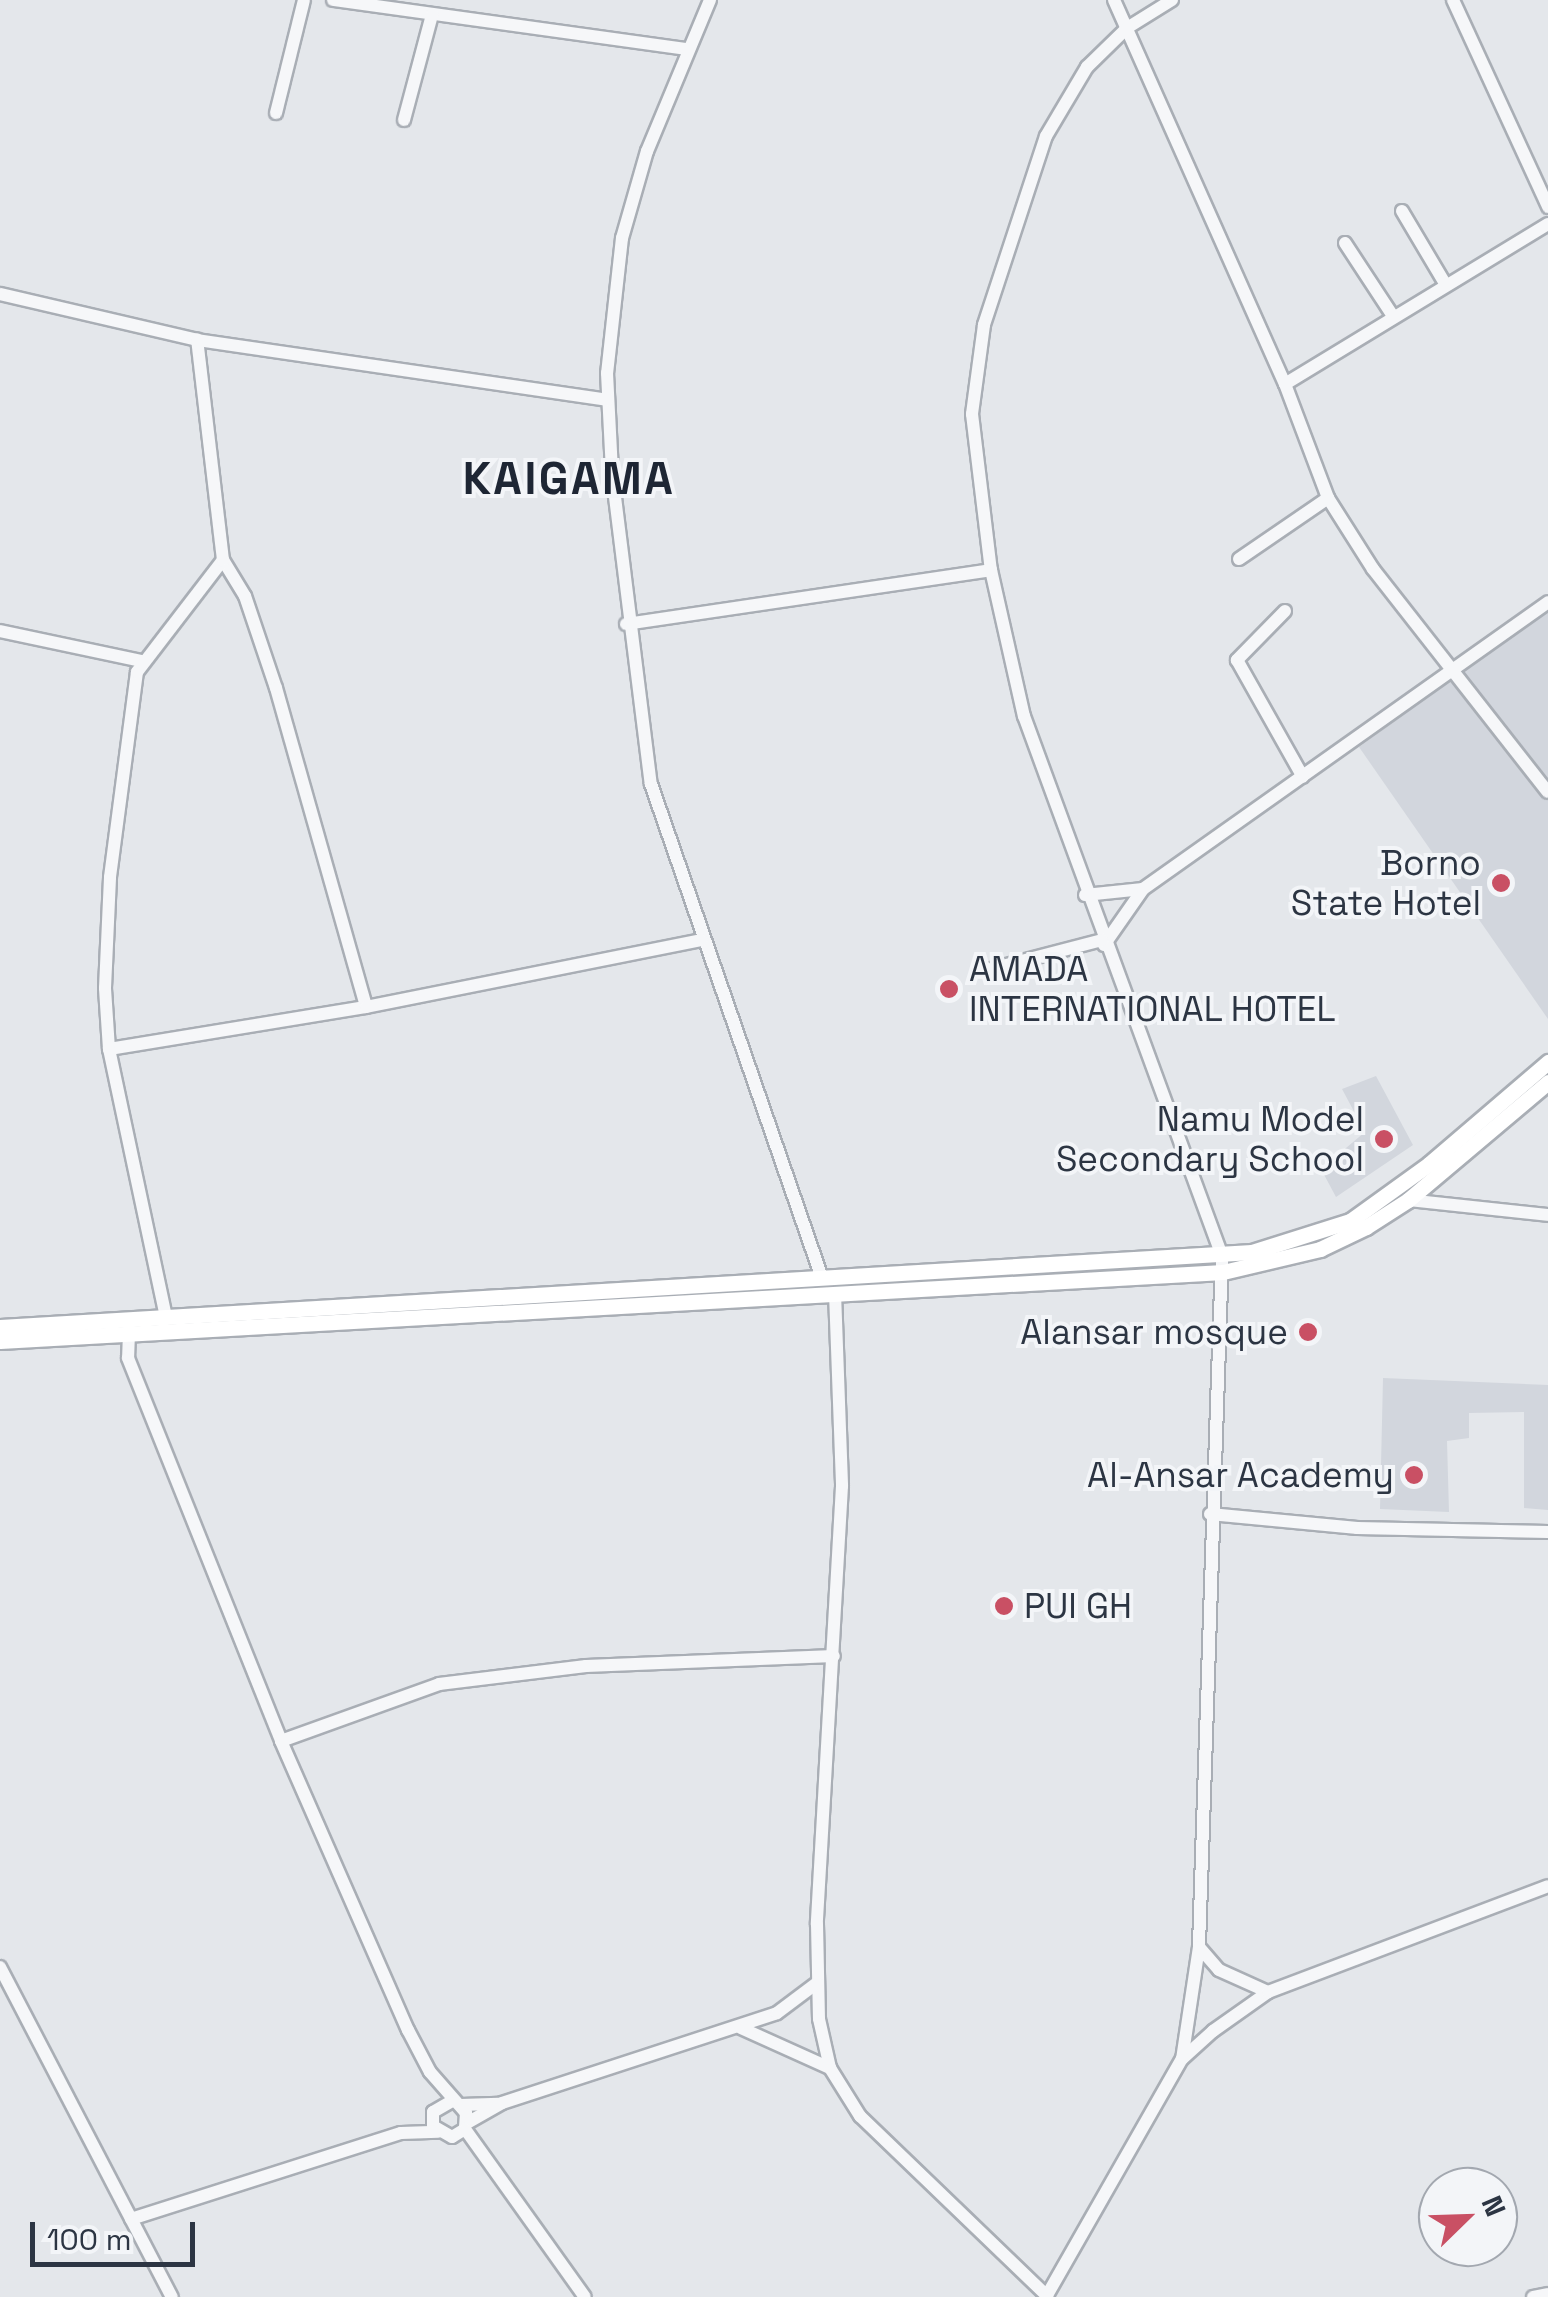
<!DOCTYPE html>
<html>
<head>
<meta charset="utf-8">
<style>
  body { margin:0 }
  #map { position:relative; width:1548px; height:2297px; overflow:hidden; background:#e4e7eb; font-family:"Space Grotesk",sans-serif }
  div>[style] { position:absolute }
  .built>* { inset:0; background:#d2d6dd }
  .roads { filter:drop-shadow(2px 0 #a9aeb5) drop-shadow(-2px 0 #a9aeb5) drop-shadow(0 2px #a9aeb5) drop-shadow(0 -2px #a9aeb5) }
  .minor>* { height:12px; margin:-6px; padding:0 6px; transform-origin:6px; border-radius:6px; background:#f6f7f9 }
  .major>* { height:15px; margin:-7.5px; padding:0 7.5px; transform-origin:7.5px; border-radius:7.5px; background:#fff }
  .dots>* { width:28px; height:28px; translate:-50% -50%; box-sizing:border-box; border:5px solid #f3f5f8; border-radius:50% }
  span { translate:-50% -50%; white-space:nowrap; text-align:center; line-height:1.15; -webkit-text-stroke:8px #f3f5f8; paint-order:stroke }
  .poi-label { font-size:35px; color:#2c3543 }
  .right { translate:-100% -50%; text-align:right }
  .left { translate:0 -50%; text-align:left }
  .district-label { font-size:45px; color:#1e2634; font-weight:700; letter-spacing:2.5px }
  .north { position:absolute; left:1418px; top:2167px; width:100px; height:100px; box-sizing:border-box; background:#f3f5f8; border:2px solid #a3a8b0; border-radius:50%; rotate:67deg; font-size:28px; font-weight:700; line-height:40px; text-align:center; color:#2c3543 }
  .north::after { content:''; display:block; margin:auto; width:35px; height:45px; background:#c95064; clip-path:polygon(50% 0,100% 100%,50% 72%,0 100%) }
  .scale { position:absolute; left:30px; top:2222px; width:165px; height:45px; box-sizing:border-box; border:5px solid #2c3543; border-top:0; padding-left:12px; font-size:30px; line-height:35px; white-space:nowrap; color:#2c3543; -webkit-text-stroke:8px #f3f5f8; paint-order:stroke }
</style>
</head>
<body>
<div id="map">
  <div class="built">
    <i style="clip-path:polygon(1548px 609px,1548px 1019px,1359px 747px)"></i>
    <i style="clip-path:polygon(1376px 1076px,1413px 1145px,1336px 1197px,1321px 1169px,1365px 1132px,1342px 1089px)"></i>
    <i style="clip-path:polygon(1383px 1378px,1548px 1385px,1548px 1510px,1524px 1508px,1524px 1412px,1469px 1413px,1469px 1438px,1447px 1441px,1449px 1512px,1380px 1509px)"></i>
  </div>
  <div class="roads">
    <div class="minor">
      <i style="left:333px;top:0;width:357px;rotate:7.9deg"></i>
      <i style="left:710px;top:0;width:164px;rotate:112.6deg"></i>
      <i style="left:647px;top:151px;width:91px;rotate:106deg"></i>
      <i style="left:622px;top:238px;width:136px;rotate:96.3deg"></i>
      <i style="left:607px;top:373px;width:100px;rotate:87.1deg"></i>
      <i style="left:612px;top:473px;width:313px;rotate:82.9deg"></i>
      <i style="left:651px;top:784px;width:520px;rotate:70.9deg"></i>
      <i style="left:1114px;top:0;width:420px;rotate:66deg"></i>
      <i style="left:1285px;top:384px;width:122px;rotate:69.3deg"></i>
      <i style="left:1328px;top:498px;width:84px;rotate:57.6deg"></i>
      <i style="left:1373px;top:569px;width:283px;rotate:51.9deg"></i>
      <i style="left:1172px;top:0;width:53px;rotate:148.1deg"></i>
      <i style="left:1127px;top:28px;width:56px;rotate:135.7deg"></i>
      <i style="left:1087px;top:67px;width:80px;rotate:120.7deg"></i>
      <i style="left:1046px;top:136px;width:199px;rotate:108.2deg"></i>
      <i style="left:984px;top:325px;width:90px;rotate:97.7deg"></i>
      <i style="left:972px;top:414px;width:157px;rotate:83.1deg"></i>
      <i style="left:991px;top:570px;width:150px;rotate:77.3deg"></i>
      <i style="left:1024px;top:716px;width:575px;rotate:69.86deg"></i>
      <i style="left:1222px;top:1256px;width:691px;rotate:91.91deg"></i>
      <i style="left:1199px;top:1947px;width:113px;rotate:98.6deg"></i>
      <i style="left:1453px;top:0;width:228px;rotate:65.3deg"></i>
      <i style="left:276px;top:113px;width:116px;rotate:-76.1deg"></i>
      <i style="left:404px;top:120px;width:109px;rotate:-75.1deg"></i>
      <i style="left:1402px;top:211px;width:86px;rotate:59.3deg"></i>
      <i style="left:1345px;top:243px;width:87px;rotate:56.7deg"></i>
      <i style="left:0;top:294px;width:202px;rotate:13.1deg"></i>
      <i style="left:197px;top:340px;width:415px;rotate:8.3deg"></i>
      <i style="left:1285px;top:384px;width:308px;rotate:-31.3deg"></i>
      <i style="left:1239px;top:559px;width:108px;rotate:-34.4deg"></i>
      <i style="left:223px;top:560px;width:42px;rotate:58.6deg"></i>
      <i style="left:245px;top:596px;width:97px;rotate:71.4deg"></i>
      <i style="left:276px;top:688px;width:331px;rotate:74.2deg"></i>
      <i style="left:1285px;top:611px;width:69px;rotate:134.4deg"></i>
      <i style="left:1237px;top:660px;width:134px;rotate:60.6deg"></i>
      <i style="left:626px;top:624px;width:369px;rotate:-8.4deg"></i>
      <i style="left:0;top:631px;width:144px;rotate:12deg"></i>
      <i style="left:1085px;top:895px;width:58px;rotate:-5.9deg"></i>
      <i style="left:1104px;top:945px;width:68px;rotate:-55.1deg"></i>
      <i style="left:1143px;top:889px;width:496px;rotate:-35.3deg"></i>
      <i style="left:987px;top:970px;width:119px;rotate:-14.6deg"></i>
      <i style="left:109px;top:1049px;width:260px;rotate:-9.3deg"></i>
      <i style="left:366px;top:1007px;width:342px;rotate:-11.3deg"></i>
      <i style="left:1408px;top:1200px;width:141px;rotate:6.1deg"></i>
      <i style="left:835px;top:1293px;width:193px;rotate:87.9deg"></i>
      <i style="left:842px;top:1486px;width:439px;rotate:93.3deg"></i>
      <i style="left:817px;top:1924px;width:95px;rotate:88.8deg"></i>
      <i style="left:819px;top:2019px;width:50px;rotate:77.3deg"></i>
      <i style="left:830px;top:2068px;width:57px;rotate:58deg"></i>
      <i style="left:860px;top:2116px;width:260px;rotate:43.9deg"></i>
      <i style="left:166px;top:1317px;width:274px;rotate:-102deg"></i>
      <i style="left:109px;top:1049px;width:61px;rotate:-93.8deg"></i>
      <i style="left:105px;top:988px;width:111px;rotate:-87.4deg"></i>
      <i style="left:110px;top:877px;width:207px;rotate:-82.5deg"></i>
      <i style="left:137px;top:672px;width:141px;rotate:-52.5deg"></i>
      <i style="left:223px;top:560px;width:222px;rotate:-96.7deg"></i>
      <i style="left:129px;top:1332px;width:26px;rotate:92deg"></i>
      <i style="left:128px;top:1358px;width:412px;rotate:68.2deg"></i>
      <i style="left:281px;top:1741px;width:316px;rotate:66.3deg"></i>
      <i style="left:408px;top:2030px;width:47px;rotate:62.4deg"></i>
      <i style="left:430px;top:2072px;width:55px;rotate:48.7deg"></i>
      <i style="left:466px;top:2113px;width:16px;rotate:94deg"></i>
      <i style="left:465px;top:2129px;width:15px;rotate:148deg"></i>
      <i style="left:452px;top:2137px;width:22px;rotate:-150deg"></i>
      <i style="left:433px;top:2126px;width:14px;rotate:-90deg"></i>
      <i style="left:433px;top:2112px;width:22px;rotate:-30deg"></i>
      <i style="left:1210px;top:1514px;width:148px;rotate:5.4deg"></i>
      <i style="left:1357px;top:1528px;width:191px;rotate:1.2deg"></i>
      <i style="left:281px;top:1741px;width:168px;rotate:-19.8deg"></i>
      <i style="left:439px;top:1684px;width:148px;rotate:-7deg"></i>
      <i style="left:586px;top:1666px;width:248px;rotate:-2.3deg"></i>
      <i style="left:1199px;top:1947px;width:30px;rotate:49deg"></i>
      <i style="left:1219px;top:1970px;width:54px;rotate:24.2deg"></i>
      <i style="left:0;top:1967px;width:372px;rotate:62.5deg"></i>
      <i style="left:741px;top:2028px;width:98px;rotate:24.2deg"></i>
      <i style="left:461px;top:2105px;width:38px;rotate:-2deg"></i>
      <i style="left:467px;top:2123px;width:40px;rotate:-29.7deg"></i>
      <i style="left:502px;top:2103px;width:289px;rotate:-18.1deg"></i>
      <i style="left:777px;top:2013px;width:50px;rotate:-36.9deg"></i>
      <i style="left:465px;top:2129px;width:206px;rotate:54.5deg"></i>
      <i style="left:131px;top:2219px;width:283px;rotate:-17.7deg"></i>
      <i style="left:401px;top:2133px;width:37px;rotate:-2deg"></i>
      <i style="left:1046px;top:2297px;width:274px;rotate:-60.3deg"></i>
      <i style="left:1182px;top:2059px;width:42px;rotate:-42.1deg"></i>
      <i style="left:1213px;top:2031px;width:67px;rotate:-35.3deg"></i>
      <i style="left:1268px;top:1992px;width:299px;rotate:-20.7deg"></i>
      <i style="left:1533px;top:2297px;width:15px;rotate:-11deg"></i>
    </div>
    <div class="major">
      <i style="left:0;top:1327px;width:1254px;rotate:-3.43deg"></i>
      <i style="left:1252px;top:1252px;width:103px;rotate:-17.6deg"></i>
      <i style="left:1350px;top:1221px;width:97px;rotate:-35.8deg"></i>
      <i style="left:1429px;top:1164px;width:157px;rotate:-40.6deg"></i>
      <i style="left:0;top:1341px;width:1225px;rotate:-3.23deg"></i>
      <i style="left:1223px;top:1272px;width:100px;rotate:-13.3deg"></i>
      <i style="left:1320px;top:1249px;width:51px;rotate:-25.6deg"></i>
      <i style="left:1366px;top:1227px;width:50px;rotate:-32.7deg"></i>
      <i style="left:1408px;top:1200px;width:183px;rotate:-40.1deg"></i>
    </div>
  </div>
  <div class="dots">
    <i style="left:1501px;top:883px;background:#c95064"></i>
    <i style="left:949px;top:989px;background:#c95064"></i>
    <i style="left:1384px;top:1139px;background:#c95064"></i>
    <i style="left:1308px;top:1332px;background:#c95064"></i>
    <i style="left:1414px;top:1475px;background:#c95064"></i>
    <i style="left:1004px;top:1606px;background:#c95064"></i>
  </div>
  <div class="poi-label">
    <span class="right" style="left:1481px;top:883px">Borno<br>State Hotel</span>
    <span class="left" style="left:969px;top:989px">AMADA<br>INTERNATIONAL HOTEL</span>
    <span class="right" style="left:1364px;top:1139px">Namu Model<br>Secondary School</span>
    <span class="right" style="left:1288px;top:1332px">Alansar mosque</span>
    <span class="right" style="left:1394px;top:1475px">Al-Ansar Academy</span>
    <span class="left" style="left:1024px;top:1606px">PUI GH</span>
  </div>
  <div class="district-label">
    <span style="left:569px;top:479px">KAIGAMA</span>
  </div>
  <div class="north">N</div>
  <div class="scale">100 m</div>
</div>
</body>
</html>
